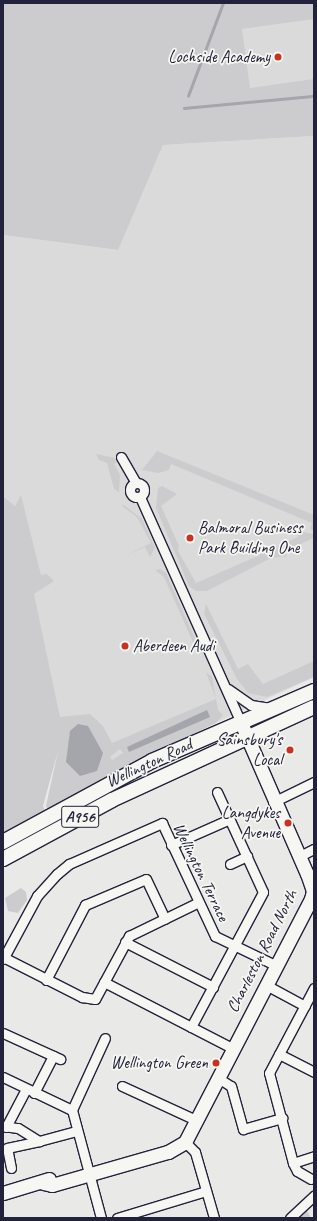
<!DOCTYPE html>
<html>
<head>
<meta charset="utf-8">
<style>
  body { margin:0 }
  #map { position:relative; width:317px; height:1221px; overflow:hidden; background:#e9e9e7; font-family:Caveat,sans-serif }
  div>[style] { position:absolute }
  .built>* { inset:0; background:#dadada }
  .green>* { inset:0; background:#ccccce }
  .water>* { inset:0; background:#a5a5ac }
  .stream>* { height:2.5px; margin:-1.25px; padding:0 1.25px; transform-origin:1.25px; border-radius:1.25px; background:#a5a5ac }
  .roads { filter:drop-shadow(1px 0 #22223b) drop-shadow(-1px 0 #22223b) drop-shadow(0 1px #22223b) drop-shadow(0 -1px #22223b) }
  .street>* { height:9px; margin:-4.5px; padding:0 4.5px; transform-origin:4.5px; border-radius:4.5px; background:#f6f6f2 }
  .street>.ring { margin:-4.5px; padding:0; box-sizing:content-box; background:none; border:9px solid #f6f6f2; border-radius:50% }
  .secondary>* { height:13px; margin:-6.5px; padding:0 6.5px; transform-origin:6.5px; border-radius:6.5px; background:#f6f6f2 }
  .primary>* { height:14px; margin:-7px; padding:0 7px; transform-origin:7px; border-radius:7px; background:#f6f6f2 }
  .dots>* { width:11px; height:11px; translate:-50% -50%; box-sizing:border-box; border:2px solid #f6f6f2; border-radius:50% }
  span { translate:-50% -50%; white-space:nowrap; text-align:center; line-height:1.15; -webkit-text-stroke:3.5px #f6f6f2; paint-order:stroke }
  .shield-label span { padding:1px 3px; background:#f6f6f2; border:1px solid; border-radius:3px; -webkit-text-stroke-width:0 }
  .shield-label { font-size:16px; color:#22223b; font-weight:700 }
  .poi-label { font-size:17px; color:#22223b }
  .right { translate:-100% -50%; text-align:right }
  .left { translate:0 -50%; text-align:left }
  .street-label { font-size:17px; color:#22223b }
  .frame { position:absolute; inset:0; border:4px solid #22223b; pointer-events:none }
</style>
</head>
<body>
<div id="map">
  <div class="built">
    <i style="clip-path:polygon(314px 14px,314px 91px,247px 97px,238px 23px)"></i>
    <i style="clip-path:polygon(314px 136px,314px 677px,168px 745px,49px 810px,46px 806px,63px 733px,15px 506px,3px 496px,3px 235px,117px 250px,163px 145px)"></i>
  </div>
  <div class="green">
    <i style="clip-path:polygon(3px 3px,314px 3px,314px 19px,242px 29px,250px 88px,314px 79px,314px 136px,163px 145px,118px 250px,3px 235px)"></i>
    <i style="clip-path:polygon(157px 451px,314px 515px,314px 533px,310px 528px,312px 523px,171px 464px,169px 470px,158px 473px,142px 470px)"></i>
    <i style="clip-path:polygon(96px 454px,115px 458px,117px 462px,114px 464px,120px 475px,119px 492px,114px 489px,107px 463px,99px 460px)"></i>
    <i style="clip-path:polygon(162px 486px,177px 494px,161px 506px,179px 546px,178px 551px,196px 583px,260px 555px,257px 549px,261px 554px,298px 537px,298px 531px,314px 534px,314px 538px,284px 551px,287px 556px,271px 558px,207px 591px,196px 591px,189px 586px,156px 508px,158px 488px)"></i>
    <i style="clip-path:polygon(evenodd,21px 495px,41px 575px,47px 574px,54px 581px,34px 594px,60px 717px,90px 714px,103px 726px,112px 743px,216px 699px,206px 672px,212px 677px,218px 710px,223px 715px,216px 723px,120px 770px,49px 810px,46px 806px,58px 751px,43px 806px,45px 811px,13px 830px,3px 831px,3px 496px,15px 506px,21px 495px,120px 749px,123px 753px,112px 760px,110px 757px,120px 749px)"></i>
    <i style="clip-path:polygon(124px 505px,142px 519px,155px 548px,150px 557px,145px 547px,123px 557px,151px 543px,137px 517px,122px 506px)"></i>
    <i style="clip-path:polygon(160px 569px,166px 573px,200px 650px,197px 651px,164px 577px,155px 570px)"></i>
    <i style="clip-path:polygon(206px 604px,238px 669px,248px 664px,263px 684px,314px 661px,314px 677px,267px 697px,248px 693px,237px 679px,204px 614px)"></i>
    <i style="clip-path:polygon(21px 888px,26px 892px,27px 900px,18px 913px,8px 911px,5px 898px)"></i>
    <i style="clip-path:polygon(304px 1205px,311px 1218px,290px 1218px)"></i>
  </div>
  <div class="water">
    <i style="clip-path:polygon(207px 710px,210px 717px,129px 752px,127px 747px)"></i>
    <i style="clip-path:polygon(78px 724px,88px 726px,103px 753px,97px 771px,80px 776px,66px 762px,70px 731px)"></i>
  </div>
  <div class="stream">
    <i style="left:188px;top:96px;width:99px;rotate:-69.4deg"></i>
    <i style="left:184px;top:108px;width:131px;rotate:-5.3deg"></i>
  </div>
  <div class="roads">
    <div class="street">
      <i style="left:121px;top:457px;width:30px;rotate:60deg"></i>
      <i class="ring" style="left:130px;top:483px;width:5px;height:5px"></i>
      <i style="left:140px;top:497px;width:245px;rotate:65.9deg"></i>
      <i style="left:228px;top:689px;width:28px;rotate:35deg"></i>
      <i style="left:251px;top:705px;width:18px;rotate:9deg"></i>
      <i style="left:273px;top:802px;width:46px;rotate:-26deg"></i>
      <i style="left:171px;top:845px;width:64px;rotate:-23.8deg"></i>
      <i style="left:298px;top:857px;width:18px;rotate:-27deg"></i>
      <i style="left:230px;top:864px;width:19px;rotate:-25deg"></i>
      <i style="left:125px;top:942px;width:99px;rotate:27.1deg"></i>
      <i style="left:3px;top:957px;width:89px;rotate:26.9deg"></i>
      <i style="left:82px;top:997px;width:13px;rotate:9deg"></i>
      <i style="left:95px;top:999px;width:72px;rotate:-61.6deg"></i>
      <i style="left:129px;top:936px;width:76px;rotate:-25.9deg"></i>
      <i style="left:3px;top:959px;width:72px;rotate:-61.6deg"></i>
      <i style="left:37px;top:896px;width:30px;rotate:-48deg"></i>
      <i style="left:57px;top:874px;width:16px;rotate:-40deg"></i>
      <i style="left:69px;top:864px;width:102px;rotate:-23.8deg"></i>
      <i style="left:162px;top:823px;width:125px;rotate:64.9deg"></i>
      <i style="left:215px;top:936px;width:69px;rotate:25.8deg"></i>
      <i style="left:46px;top:980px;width:85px;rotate:-62.5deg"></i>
      <i style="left:85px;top:905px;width:66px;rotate:-23.1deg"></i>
      <i style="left:146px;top:879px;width:44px;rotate:64.6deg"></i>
      <i style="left:104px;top:982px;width:144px;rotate:27.3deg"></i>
      <i style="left:266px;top:985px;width:44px;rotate:28.3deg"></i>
      <i style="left:191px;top:1027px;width:153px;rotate:-61.9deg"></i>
      <i style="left:263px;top:892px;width:110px;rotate:-114.7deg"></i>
      <i style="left:3px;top:1033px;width:63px;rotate:24.5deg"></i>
      <i style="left:279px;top:1054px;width:39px;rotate:27deg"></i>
      <i style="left:3px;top:1077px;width:76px;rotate:25.6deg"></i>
      <i style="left:218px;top:1078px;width:15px;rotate:32deg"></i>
      <i style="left:231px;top:1086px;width:45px;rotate:74.4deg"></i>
      <i style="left:243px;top:1129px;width:41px;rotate:-15.8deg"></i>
      <i style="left:122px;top:1086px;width:81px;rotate:24.7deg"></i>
      <i style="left:34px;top:1093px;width:42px;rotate:-62.8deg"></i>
      <i style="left:3px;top:1126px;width:15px;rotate:8deg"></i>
      <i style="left:18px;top:1128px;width:25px;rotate:32deg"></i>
      <i style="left:39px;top:1141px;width:38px;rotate:-15deg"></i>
      <i style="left:6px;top:1127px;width:43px;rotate:-62.2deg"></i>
      <i style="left:185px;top:1142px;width:14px;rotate:45deg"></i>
      <i style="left:195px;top:1152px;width:69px;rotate:73.9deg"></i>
      <i style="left:293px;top:1163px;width:22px;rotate:-18deg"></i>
      <i style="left:11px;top:1168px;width:20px;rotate:-101deg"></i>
      <i style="left:7px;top:1148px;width:33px;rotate:-12deg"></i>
      <i style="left:311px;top:1179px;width:16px;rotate:-150deg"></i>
      <i style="left:297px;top:1171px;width:9px;rotate:-117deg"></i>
      <i style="left:293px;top:1163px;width:93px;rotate:-104.9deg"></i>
      <i style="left:269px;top:1073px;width:96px;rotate:-62.1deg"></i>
      <i style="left:101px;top:1218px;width:112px;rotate:-105deg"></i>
      <i style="left:72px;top:1110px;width:79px;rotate:-65.4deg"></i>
      <i style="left:117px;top:1218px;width:93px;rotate:-16.9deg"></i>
      <i style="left:290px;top:1218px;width:33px;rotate:-43deg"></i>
    </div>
    <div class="secondary">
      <i style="left:43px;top:1183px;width:9px;rotate:13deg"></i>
      <i style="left:52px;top:1185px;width:121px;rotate:-15.9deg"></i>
      <i style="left:168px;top:1152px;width:20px;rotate:-30deg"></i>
      <i style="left:185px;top:1142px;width:274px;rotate:-62.6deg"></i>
      <i style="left:311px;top:899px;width:8px;rotate:-76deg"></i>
      <i style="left:313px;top:891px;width:18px;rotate:-109deg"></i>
      <i style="left:307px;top:874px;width:167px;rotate:-113.6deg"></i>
      <i style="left:3px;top:1193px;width:48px;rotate:-16.9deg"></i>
    </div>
    <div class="primary">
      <i style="left:3px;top:842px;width:170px;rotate:-28.5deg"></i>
      <i style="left:152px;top:761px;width:176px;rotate:-23.4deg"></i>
      <i style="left:3px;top:859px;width:124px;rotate:-28.4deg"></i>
      <i style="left:112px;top:800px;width:222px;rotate:-24.7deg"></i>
    </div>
  </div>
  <div class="dots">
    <i style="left:278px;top:57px;background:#c8321e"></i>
    <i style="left:190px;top:538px;background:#c8321e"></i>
    <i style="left:125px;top:646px;background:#c8321e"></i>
    <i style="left:290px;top:750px;background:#c8321e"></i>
    <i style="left:288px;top:823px;background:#c8321e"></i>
    <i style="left:216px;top:1063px;background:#c8321e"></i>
  </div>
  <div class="shield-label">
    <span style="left:80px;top:817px">A956</span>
  </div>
  <div class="poi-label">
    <span class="right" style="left:270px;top:57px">Lochside Academy</span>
    <span class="left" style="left:198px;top:538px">Balmoral Business<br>Park Building One</span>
    <span class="left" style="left:133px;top:646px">Aberdeen Audi</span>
    <span class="right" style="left:282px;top:750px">Sainsbury's<br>Local</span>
    <span class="right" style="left:280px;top:823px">Langdykes<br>Avenue</span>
    <span class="right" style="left:208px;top:1063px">Wellington Green</span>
  </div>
  <div class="street-label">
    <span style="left:149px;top:763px;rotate:-25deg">Wellington Road</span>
    <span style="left:201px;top:872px;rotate:64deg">Wellington Terrace</span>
    <span style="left:262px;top:951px;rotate:-63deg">Charleston Road North</span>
  </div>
  <div class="frame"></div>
</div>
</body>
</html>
